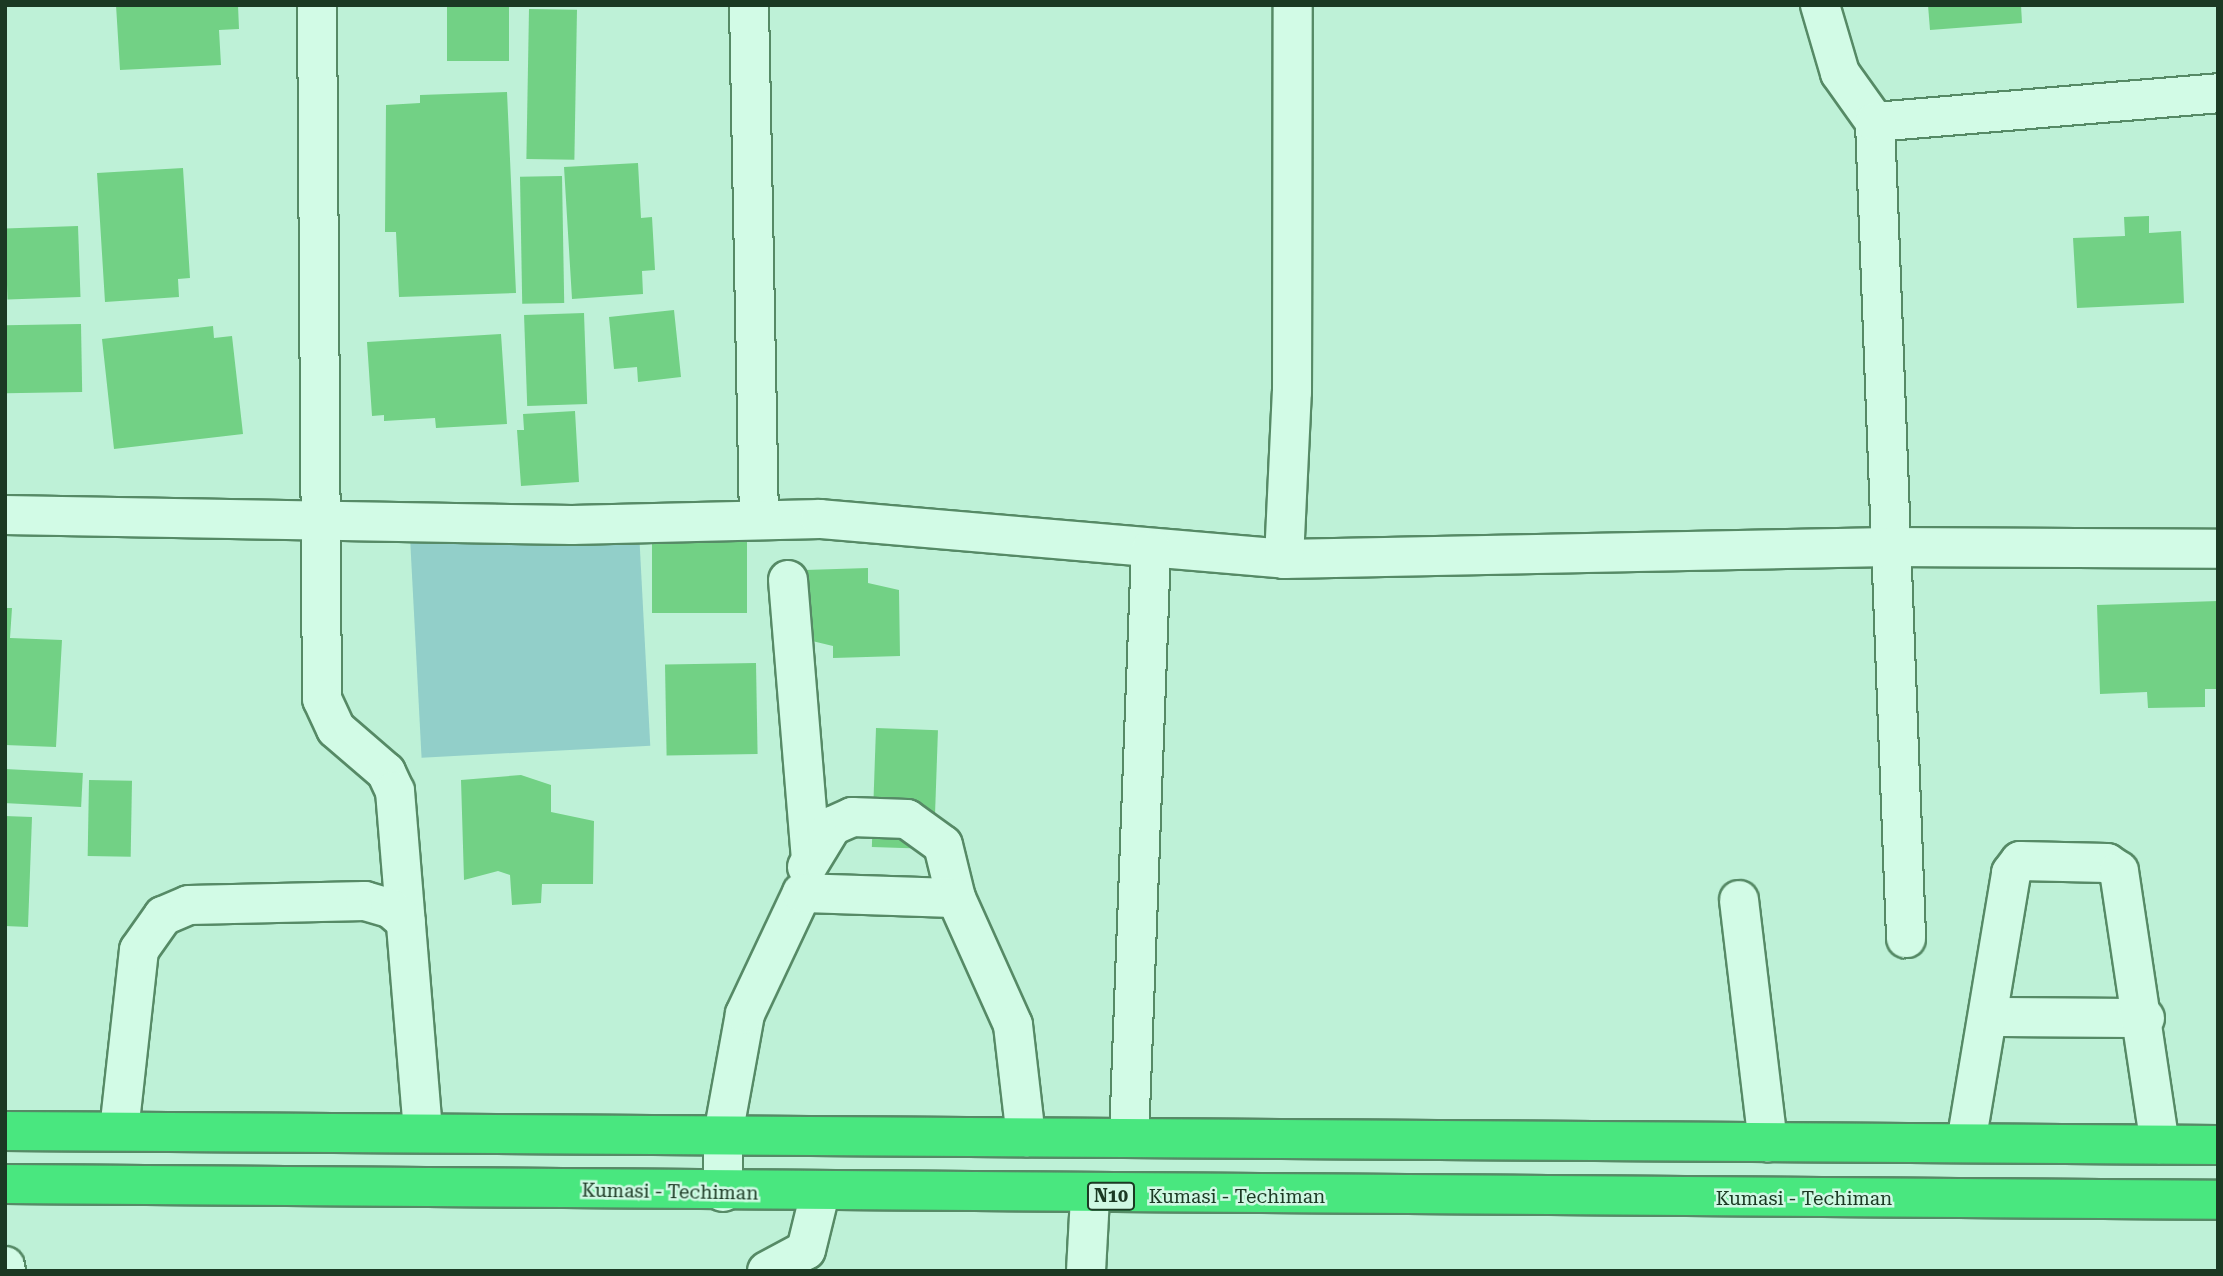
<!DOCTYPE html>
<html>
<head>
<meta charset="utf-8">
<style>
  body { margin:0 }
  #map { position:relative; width:2223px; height:1276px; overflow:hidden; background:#bef1d7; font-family:"Roboto Serif",serif }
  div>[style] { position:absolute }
  .green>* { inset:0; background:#92cfc9; transform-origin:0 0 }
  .building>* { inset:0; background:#72d185; transform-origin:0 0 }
  .roads { filter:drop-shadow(2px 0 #568a66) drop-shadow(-2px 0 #568a66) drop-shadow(0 2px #568a66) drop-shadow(0 -2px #568a66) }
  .minor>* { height:38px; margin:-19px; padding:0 19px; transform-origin:19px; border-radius:19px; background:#d2fbe6 }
  .highway>* { height:38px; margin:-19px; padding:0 19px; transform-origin:19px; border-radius:19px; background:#49e77f }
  span { translate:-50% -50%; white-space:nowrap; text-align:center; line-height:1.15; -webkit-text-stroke:5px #cff8e3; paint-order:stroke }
  .shield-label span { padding:2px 5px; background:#cff8e3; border:2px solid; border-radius:5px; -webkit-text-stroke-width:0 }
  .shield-label { font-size:18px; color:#1b3923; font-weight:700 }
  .street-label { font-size:19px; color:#1b3923 }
  .frame { position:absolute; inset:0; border:7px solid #1b3923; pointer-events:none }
</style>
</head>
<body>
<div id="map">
  <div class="green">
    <i style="left:639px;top:531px;width:215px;height:229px;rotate:87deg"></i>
  </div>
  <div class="building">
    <i style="clip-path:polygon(116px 5px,238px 5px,239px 29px,219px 30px,221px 65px,120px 70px)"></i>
    <i style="left:447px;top:5px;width:62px;height:56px"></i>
    <i style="clip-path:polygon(1928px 5px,2021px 5px,2022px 23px,1930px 30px)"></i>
    <i style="left:529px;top:9px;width:48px;height:150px;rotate:1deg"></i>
    <i style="clip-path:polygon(507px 92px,516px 293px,399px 297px,396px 232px,385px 232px,386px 105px,420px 103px,420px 95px)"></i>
    <i style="clip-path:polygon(638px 163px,641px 218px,652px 217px,655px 270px,642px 271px,643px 294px,572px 299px,564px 167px)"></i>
    <i style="clip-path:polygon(183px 168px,190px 278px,178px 279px,179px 297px,105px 302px,97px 173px)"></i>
    <i style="left:562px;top:176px;width:127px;height:42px;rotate:89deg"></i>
    <i style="clip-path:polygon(2149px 216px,2149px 233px,2181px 231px,2184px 303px,2077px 308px,2073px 238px,2125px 236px,2124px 217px)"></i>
    <i style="left:78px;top:226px;width:71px;height:73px;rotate:88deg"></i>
    <i style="clip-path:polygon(674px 310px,681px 377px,638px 382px,637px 367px,614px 369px,609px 317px)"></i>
    <i style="left:584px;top:313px;width:91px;height:60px;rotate:88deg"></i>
    <i style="left:81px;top:324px;width:68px;height:76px;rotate:89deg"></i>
    <i style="clip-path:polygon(213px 326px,214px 338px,232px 336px,243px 434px,114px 449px,102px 339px)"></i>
    <i style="clip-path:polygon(501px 334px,507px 424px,436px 428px,435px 418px,384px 421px,384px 415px,372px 416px,367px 342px)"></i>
    <i style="clip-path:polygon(575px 411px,579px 482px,521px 486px,517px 430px,524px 430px,523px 414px)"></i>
    <i style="left:652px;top:528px;width:95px;height:85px"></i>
    <i style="clip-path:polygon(868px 568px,868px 583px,899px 590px,900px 656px,833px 658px,833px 646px,808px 640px,805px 570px)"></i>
    <i style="clip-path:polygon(2218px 601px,2218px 689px,2205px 689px,2205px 707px,2148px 708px,2147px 692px,2100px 694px,2097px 605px)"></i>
    <i style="clip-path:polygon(5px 608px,12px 608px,10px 638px,62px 640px,56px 747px,5px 745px)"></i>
    <i style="left:756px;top:663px;width:91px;height:91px;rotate:89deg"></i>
    <i style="left:876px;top:728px;width:62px;height:119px;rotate:2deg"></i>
    <i style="left:5px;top:769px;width:78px;height:34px;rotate:3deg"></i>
    <i style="clip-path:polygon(521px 775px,551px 785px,551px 812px,594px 821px,593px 884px,542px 884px,541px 903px,512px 905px,510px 875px,498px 871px,464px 880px,461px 780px)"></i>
    <i style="left:89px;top:780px;width:43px;height:76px;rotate:1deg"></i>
    <i style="clip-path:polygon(5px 816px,32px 817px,28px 927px,5px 926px)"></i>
  </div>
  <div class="roads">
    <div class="minor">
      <i style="left:317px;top:5px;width:694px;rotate:89.59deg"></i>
      <i style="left:322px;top:699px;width:33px;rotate:65deg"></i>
      <i style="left:336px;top:729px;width:66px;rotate:40.7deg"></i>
      <i style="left:386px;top:772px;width:21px;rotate:65deg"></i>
      <i style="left:395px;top:791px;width:343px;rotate:85.3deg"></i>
      <i style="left:749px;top:5px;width:515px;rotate:88.89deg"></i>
      <i style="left:1820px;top:5px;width:71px;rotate:73.6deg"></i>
      <i style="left:1840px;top:73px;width:60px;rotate:54.5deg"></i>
      <i style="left:1875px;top:122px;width:817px;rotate:87.82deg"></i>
      <i style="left:1875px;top:122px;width:344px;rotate:-4.8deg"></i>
      <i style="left:5px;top:515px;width:567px;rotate:1.01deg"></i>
      <i style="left:572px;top:525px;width:248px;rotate:-1.4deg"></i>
      <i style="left:820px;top:519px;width:466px;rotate:4.9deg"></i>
      <i style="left:1284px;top:559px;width:605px;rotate:-1.14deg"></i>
      <i style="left:1889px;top:547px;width:329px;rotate:0.3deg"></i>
      <i style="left:1284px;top:559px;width:167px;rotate:-87.3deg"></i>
      <i style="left:1292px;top:392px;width:387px;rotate:-89.9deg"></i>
      <i style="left:788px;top:580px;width:278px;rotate:85.3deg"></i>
      <i style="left:807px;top:867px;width:48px;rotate:-58.6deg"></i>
      <i style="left:832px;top:826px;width:22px;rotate:-24deg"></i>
      <i style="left:852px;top:817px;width:55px;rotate:2.1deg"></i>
      <i style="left:907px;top:819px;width:44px;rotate:35.8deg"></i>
      <i style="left:943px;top:845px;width:55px;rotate:76.2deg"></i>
      <i style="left:1739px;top:900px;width:244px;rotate:83.2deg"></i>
      <i style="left:1988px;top:1017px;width:157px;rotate:0.4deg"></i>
      <i style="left:119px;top:1131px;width:182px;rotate:-83.7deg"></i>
      <i style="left:139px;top:950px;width:42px;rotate:-54.8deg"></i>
      <i style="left:163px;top:916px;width:28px;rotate:-23deg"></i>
      <i style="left:189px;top:905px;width:176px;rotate:-1.3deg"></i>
      <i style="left:365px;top:901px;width:26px;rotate:16deg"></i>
      <i style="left:390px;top:908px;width:21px;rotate:41deg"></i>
      <i style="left:1129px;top:1138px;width:589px;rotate:-87.86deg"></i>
      <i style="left:1966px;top:1143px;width:274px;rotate:-80.5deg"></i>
      <i style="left:2011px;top:873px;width:15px;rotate:-53deg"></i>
      <i style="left:2020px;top:861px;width:87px;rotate:1.3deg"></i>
      <i style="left:2107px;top:863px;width:14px;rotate:34deg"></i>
      <i style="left:2119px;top:871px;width:276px;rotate:81.5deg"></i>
      <i style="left:723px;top:1192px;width:57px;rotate:-90deg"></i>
      <i style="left:723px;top:1135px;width:123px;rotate:-79.7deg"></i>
      <i style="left:745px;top:1014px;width:134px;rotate:-64.8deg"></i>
      <i style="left:802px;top:893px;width:154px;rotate:1.9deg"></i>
      <i style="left:956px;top:898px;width:139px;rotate:65.8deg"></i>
      <i style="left:1013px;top:1025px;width:113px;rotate:83.4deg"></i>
      <i style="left:5px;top:1266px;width:5px;rotate:79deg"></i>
      <i style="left:767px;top:1271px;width:44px;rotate:-28.3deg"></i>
      <i style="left:806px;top:1250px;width:59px;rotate:-76.2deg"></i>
      <i style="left:1086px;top:1271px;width:75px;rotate:-86.9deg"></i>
    </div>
    <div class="highway">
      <i style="left:5px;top:1131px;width:2213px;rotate:0.36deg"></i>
      <i style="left:5px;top:1184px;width:2213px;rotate:0.41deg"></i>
    </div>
  </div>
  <div class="shield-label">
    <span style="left:1111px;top:1196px">N10</span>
  </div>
  <div class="street-label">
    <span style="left:670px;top:1192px;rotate:1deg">Kumasi - Techiman</span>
    <span style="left:1237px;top:1197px">Kumasi - Techiman</span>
    <span style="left:1804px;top:1199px">Kumasi - Techiman</span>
  </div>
  <div class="frame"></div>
</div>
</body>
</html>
